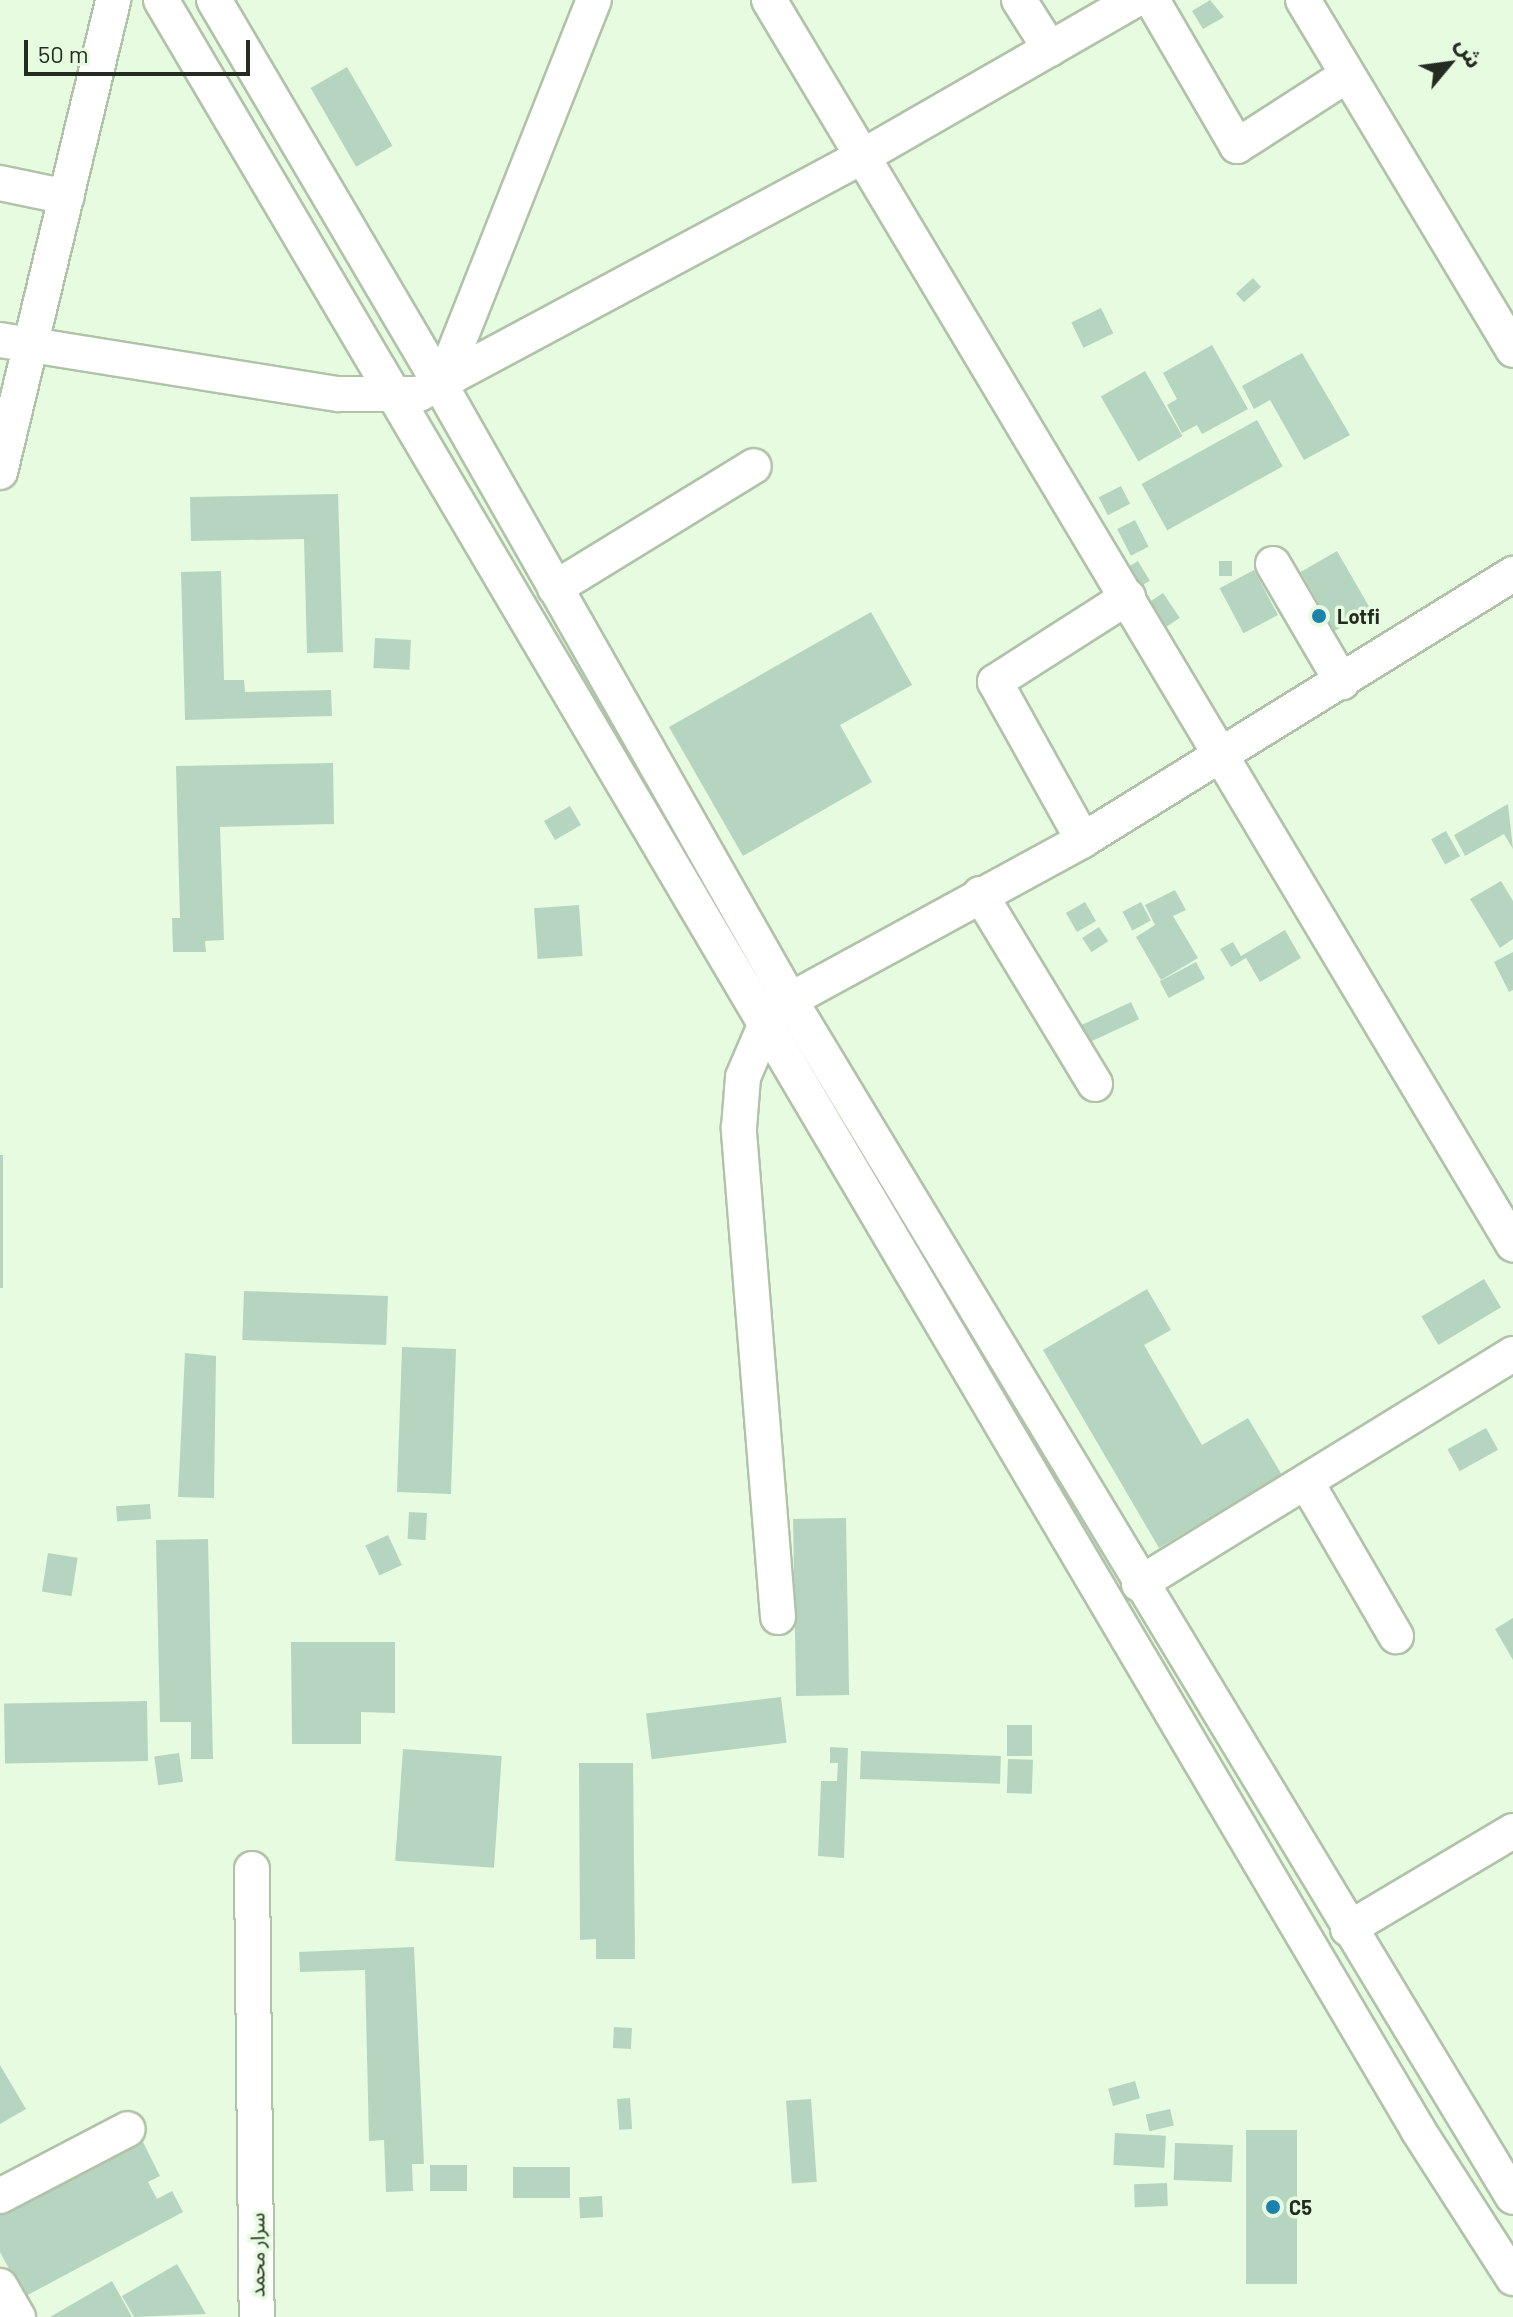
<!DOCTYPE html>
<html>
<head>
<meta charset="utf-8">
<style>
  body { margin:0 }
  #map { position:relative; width:1513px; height:2317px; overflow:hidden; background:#e6fbdf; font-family:Barlow,"Noto Sans Arabic",sans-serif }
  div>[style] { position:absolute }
  .building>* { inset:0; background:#b6d5c1; transform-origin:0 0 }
  .roads { filter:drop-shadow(2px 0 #b0c3a9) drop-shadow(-2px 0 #b0c3a9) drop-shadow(0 2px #b0c3a9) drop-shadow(0 -2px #b0c3a9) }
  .minor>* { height:34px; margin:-17px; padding:0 17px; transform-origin:17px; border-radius:17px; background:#fff }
  .dots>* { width:22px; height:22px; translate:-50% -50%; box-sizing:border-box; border:4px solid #e6fbdf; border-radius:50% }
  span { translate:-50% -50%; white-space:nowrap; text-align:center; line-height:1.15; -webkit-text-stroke:7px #e6fbdf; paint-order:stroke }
  .poi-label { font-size:20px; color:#242c21; font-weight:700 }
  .left { translate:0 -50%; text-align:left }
  .street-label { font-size:20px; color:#242c21 }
  .north { position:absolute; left:1409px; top:24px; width:80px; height:80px; -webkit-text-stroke:6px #e6fbdf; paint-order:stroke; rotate:61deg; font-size:22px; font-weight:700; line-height:32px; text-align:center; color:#242c21 }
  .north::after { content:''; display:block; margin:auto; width:28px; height:36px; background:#242c21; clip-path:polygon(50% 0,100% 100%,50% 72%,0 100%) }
  .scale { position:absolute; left:24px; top:40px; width:226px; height:36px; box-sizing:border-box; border:4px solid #242c21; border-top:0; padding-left:10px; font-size:24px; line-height:28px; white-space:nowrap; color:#242c21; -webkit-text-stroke:6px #e6fbdf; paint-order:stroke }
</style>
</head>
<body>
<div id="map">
  <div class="building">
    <i style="clip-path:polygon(1210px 0,1224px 17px,1203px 29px,1192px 11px)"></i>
    <i style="left:347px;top:67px;width:91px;height:42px;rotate:60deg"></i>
    <i style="left:1253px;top:278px;width:12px;height:23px;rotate:48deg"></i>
    <i style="left:1101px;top:308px;width:28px;height:33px;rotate:64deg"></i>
    <i style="clip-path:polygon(1212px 345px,1248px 409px,1202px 434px,1197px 425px,1182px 433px,1167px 405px,1177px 399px,1163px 373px)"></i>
    <i style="clip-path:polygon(1302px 353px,1350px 435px,1304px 460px,1270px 400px,1254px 409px,1242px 386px)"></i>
    <i style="left:1145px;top:371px;width:75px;height:51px;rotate:60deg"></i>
    <i style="left:1257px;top:420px;width:53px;height:132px;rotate:61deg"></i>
    <i style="left:1121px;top:486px;width:20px;height:25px;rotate:63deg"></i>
    <i style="clip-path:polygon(338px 494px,343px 652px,307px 653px,304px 539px,191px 541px,190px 497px)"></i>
    <i style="left:1135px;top:520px;width:30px;height:20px;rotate:63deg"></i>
    <i style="left:1337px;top:551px;width:68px;height:42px;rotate:60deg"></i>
    <i style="left:1138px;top:561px;width:23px;height:17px;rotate:59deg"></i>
    <i style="left:1219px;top:561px;width:13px;height:15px"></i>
    <i style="left:1254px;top:570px;width:51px;height:39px;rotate:62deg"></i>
    <i style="clip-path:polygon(221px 571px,224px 680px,244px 680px,245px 692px,331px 690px,332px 716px,185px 720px,181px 572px)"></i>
    <i style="left:1163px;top:593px;width:30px;height:18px;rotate:56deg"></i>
    <i style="clip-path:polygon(871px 612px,912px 685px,840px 725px,872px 782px,743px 856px,669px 727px)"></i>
    <i style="left:375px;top:638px;width:36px;height:30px;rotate:3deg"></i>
    <i style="clip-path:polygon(333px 763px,334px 824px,220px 827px,224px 940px,205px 941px,206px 952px,173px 952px,172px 918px,180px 918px,176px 766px)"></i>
    <i style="clip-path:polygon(1508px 804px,1513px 849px,1504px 834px,1465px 856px,1454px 835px)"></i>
    <i style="left:570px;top:806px;width:22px;height:30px;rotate:60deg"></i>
    <i style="left:1446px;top:831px;width:29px;height:17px;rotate:61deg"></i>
    <i style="clip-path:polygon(1501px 881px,1513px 901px,1513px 939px,1500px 948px,1470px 899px)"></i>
    <i style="clip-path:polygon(1175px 890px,1186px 910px,1173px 916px,1198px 958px,1161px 980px,1136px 937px,1155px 925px,1145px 905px)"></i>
    <i style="left:1085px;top:902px;width:22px;height:22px;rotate:60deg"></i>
    <i style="left:1141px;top:902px;width:21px;height:21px;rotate:62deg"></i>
    <i style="left:579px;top:905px;width:51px;height:45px;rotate:86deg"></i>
    <i style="left:1099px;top:927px;width:17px;height:20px;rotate:57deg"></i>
    <i style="clip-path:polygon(1285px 930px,1301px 958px,1260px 982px,1246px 958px,1231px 967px,1220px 949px,1233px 942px,1241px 956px)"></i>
    <i style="clip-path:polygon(1513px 952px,1513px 990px,1509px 992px,1494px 962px)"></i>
    <i style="left:1196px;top:962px;width:19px;height:41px;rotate:62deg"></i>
    <i style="left:1131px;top:1002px;width:19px;height:63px;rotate:65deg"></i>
    <i style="left:0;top:1155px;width:3px;height:133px"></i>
    <i style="left:1484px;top:1279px;width:33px;height:73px;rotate:59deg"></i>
    <i style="clip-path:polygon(1147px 1289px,1171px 1330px,1144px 1345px,1202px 1445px,1248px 1418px,1282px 1475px,1159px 1548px,1043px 1350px)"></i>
    <i style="left:244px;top:1291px;width:144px;height:49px;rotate:2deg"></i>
    <i style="left:456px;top:1349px;width:145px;height:54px;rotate:92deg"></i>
    <i style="clip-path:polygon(185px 1353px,216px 1356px,214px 1498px,178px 1497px)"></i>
    <i style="left:1486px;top:1428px;width:25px;height:44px;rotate:61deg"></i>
    <i style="left:150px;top:1504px;width:15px;height:34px;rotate:86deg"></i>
    <i style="left:409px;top:1512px;width:18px;height:27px;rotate:3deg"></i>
    <i style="left:846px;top:1518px;width:177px;height:53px;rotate:89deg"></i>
    <i style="left:388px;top:1535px;width:33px;height:25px;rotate:65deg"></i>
    <i style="clip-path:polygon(208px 1539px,213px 1759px,191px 1759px,191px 1722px,160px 1722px,156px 1540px)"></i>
    <i style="left:48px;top:1553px;width:30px;height:39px;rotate:9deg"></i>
    <i style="clip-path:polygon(1513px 1618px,1513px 1660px,1495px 1629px)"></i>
    <i style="clip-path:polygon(291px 1642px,395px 1642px,395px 1713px,361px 1712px,361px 1744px,292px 1744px)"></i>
    <i style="left:781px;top:1697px;width:46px;height:136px;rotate:83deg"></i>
    <i style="left:147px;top:1701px;width:60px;height:143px;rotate:89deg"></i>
    <i style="left:1007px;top:1725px;width:25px;height:31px"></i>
    <i style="clip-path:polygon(830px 1747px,848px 1748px,844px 1858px,818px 1856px,821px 1781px,837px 1781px,838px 1763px,830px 1763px)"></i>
    <i style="left:403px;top:1749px;width:99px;height:112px;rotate:4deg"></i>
    <i style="left:861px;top:1751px;width:140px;height:28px;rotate:2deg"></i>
    <i style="left:179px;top:1753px;width:29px;height:25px;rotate:82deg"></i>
    <i style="left:1008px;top:1759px;width:25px;height:34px;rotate:2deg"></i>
    <i style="clip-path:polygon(579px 1763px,633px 1763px,635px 1959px,596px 1959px,596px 1939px,580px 1940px)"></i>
    <i style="clip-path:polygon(414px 1947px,424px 2164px,412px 2164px,413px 2191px,386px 2192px,384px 2140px,369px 2141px,365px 1970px,300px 1972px,299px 1952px)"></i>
    <i style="left:614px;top:2027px;width:18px;height:21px;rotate:3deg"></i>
    <i style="clip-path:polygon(0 2065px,26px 2109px,0 2124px)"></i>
    <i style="left:1135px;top:2081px;width:18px;height:28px;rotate:74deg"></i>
    <i style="left:630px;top:2098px;width:31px;height:13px;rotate:86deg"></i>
    <i style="left:811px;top:2099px;width:83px;height:25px;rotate:86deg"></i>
    <i style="left:1170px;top:2109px;width:17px;height:25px;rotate:77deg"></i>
    <i style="clip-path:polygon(132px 2120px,160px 2176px,148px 2182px,157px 2199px,172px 2191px,183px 2212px,24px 2297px,0 2252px,0 2204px)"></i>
    <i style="left:1246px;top:2130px;width:51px;height:154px"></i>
    <i style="left:1115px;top:2133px;width:51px;height:32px;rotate:3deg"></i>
    <i style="left:1175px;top:2143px;width:58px;height:37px;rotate:2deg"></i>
    <i style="left:430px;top:2165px;width:37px;height:26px"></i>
    <i style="left:570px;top:2167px;width:31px;height:57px;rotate:90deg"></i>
    <i style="left:1167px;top:2183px;width:23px;height:33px;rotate:88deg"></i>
    <i style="left:602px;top:2196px;width:21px;height:23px;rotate:87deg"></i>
    <i style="clip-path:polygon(177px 2264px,206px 2314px,134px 2317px,122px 2296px)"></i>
    <i style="clip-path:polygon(112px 2281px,132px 2317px,50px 2317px)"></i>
  </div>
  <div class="roads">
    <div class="minor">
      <i style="left:161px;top:0;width:2473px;rotate:59.45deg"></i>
      <i style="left:1418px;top:2130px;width:176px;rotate:57.3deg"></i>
      <i style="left:214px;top:0;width:448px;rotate:59.5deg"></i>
      <i style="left:441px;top:386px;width:706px;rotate:60.39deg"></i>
      <i style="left:790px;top:1000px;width:1398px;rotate:58.87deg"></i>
      <i style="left:769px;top:0;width:1450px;rotate:59.12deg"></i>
      <i style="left:1019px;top:0;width:58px;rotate:57.7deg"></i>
      <i style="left:1152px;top:0;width:169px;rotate:59.8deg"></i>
      <i style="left:1237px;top:146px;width:131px;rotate:-32.8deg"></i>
      <i style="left:1303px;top:0;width:408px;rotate:59deg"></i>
      <i style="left:0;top:183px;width:68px;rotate:11.8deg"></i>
      <i style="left:0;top:340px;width:343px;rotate:9.1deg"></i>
      <i style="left:339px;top:394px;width:80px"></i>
      <i style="left:419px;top:394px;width:506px;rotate:-28.19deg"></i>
      <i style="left:865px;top:155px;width:311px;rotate:-29.9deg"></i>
      <i style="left:441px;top:386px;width:415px;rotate:-68.4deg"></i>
      <i style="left:0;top:472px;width:485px;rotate:-76.5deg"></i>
      <i style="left:1273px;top:564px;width:137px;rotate:59.7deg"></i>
      <i style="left:555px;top:588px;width:233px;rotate:-31.5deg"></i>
      <i style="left:1083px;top:840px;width:181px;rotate:-119.1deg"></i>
      <i style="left:995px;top:682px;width:158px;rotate:-32.6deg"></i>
      <i style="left:980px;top:894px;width:222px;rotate:58.8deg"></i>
      <i style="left:1308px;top:1485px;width:175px;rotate:59.8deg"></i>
      <i style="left:1139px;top:1584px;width:439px;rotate:-31.6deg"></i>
      <i style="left:778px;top:1617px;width:491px;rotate:-94.6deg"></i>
      <i style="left:739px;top:1128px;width:51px;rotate:-85.5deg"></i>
      <i style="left:743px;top:1077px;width:61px;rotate:-66.8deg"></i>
      <i style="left:767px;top:1021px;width:31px;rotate:-42deg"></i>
      <i style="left:790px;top:1000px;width:334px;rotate:-28.6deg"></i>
      <i style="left:1083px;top:840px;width:506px;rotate:-31.74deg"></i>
      <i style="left:252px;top:1869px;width:448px;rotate:89.4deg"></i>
      <i style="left:1348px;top:1929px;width:192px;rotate:-30.7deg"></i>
      <i style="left:0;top:2196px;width:144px;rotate:-27.6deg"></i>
      <i style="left:0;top:2286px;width:36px;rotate:60deg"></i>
    </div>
  </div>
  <div class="dots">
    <i style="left:1319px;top:616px;background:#1c82ac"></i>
    <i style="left:1273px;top:2207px;background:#1c82ac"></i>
  </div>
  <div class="poi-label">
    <span class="left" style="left:1337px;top:616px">Lotfi</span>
    <span class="left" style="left:1289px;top:2207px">C5</span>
  </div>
  <div class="street-label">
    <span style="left:257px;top:2255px;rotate:-90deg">سرار محمد</span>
  </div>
  <div class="north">ش</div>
  <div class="scale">50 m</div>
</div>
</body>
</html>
